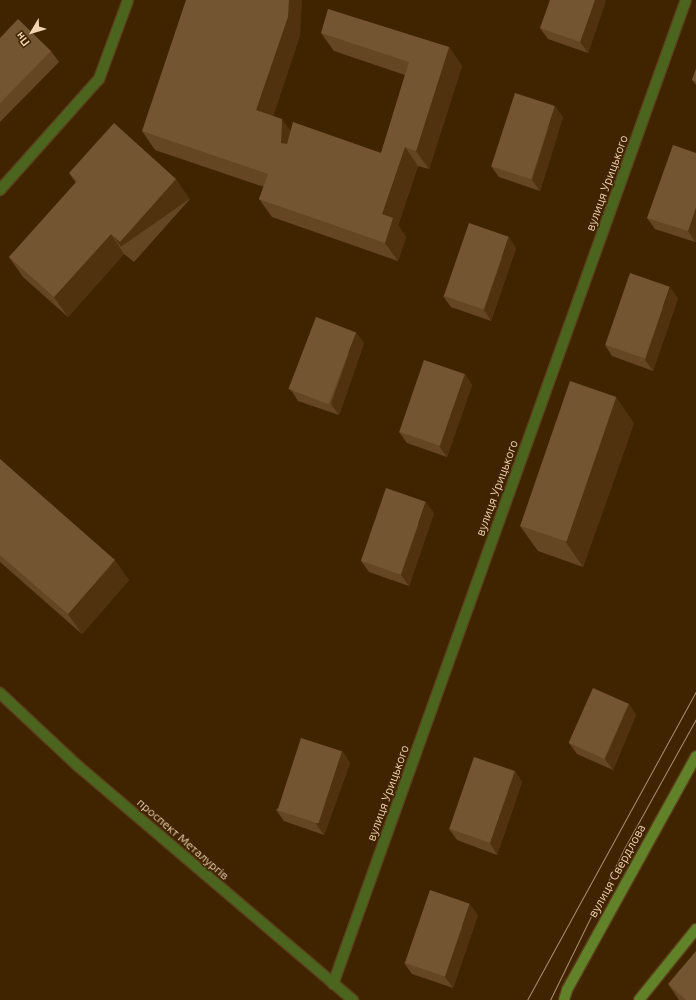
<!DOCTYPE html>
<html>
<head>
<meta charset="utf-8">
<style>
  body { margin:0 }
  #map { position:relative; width:696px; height:1000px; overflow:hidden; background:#402400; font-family:Ubuntu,sans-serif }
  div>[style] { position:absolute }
  .roads { filter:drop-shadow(1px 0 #5c401d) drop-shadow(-1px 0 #5c401d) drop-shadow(0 1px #5c401d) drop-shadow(0 -1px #5c401d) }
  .lane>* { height:10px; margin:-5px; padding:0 5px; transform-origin:5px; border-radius:5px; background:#4b651e }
  .street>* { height:10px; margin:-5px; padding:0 5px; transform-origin:5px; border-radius:5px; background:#4b651e }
  .secondary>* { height:10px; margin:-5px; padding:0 5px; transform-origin:5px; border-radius:5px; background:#618228 }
  .tram>* { height:1px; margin:-0.5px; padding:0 0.5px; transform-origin:0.5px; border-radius:0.5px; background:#ab8e6c }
  .wall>* { inset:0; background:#654623 }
  .shaded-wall>* { inset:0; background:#50320e; transform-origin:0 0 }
  .building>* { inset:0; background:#745532; transform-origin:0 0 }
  span { translate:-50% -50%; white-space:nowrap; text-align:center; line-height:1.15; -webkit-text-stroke:3px #402400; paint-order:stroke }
  .street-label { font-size:12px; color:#f2d3b3 }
  .north { position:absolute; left:12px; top:12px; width:40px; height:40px; -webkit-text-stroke:3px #402400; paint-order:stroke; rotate:232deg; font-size:11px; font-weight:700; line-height:16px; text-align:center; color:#f2d3b3 }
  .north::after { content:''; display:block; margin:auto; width:14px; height:18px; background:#f2d3b3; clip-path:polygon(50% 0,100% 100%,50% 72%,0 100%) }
</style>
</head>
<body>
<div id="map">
  <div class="roads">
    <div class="lane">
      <i style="left:0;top:190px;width:149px;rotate:-48.3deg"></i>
      <i style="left:99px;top:79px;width:84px;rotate:-69.8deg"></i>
    </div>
    <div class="street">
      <i style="left:0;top:693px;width:107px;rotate:43.1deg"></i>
      <i style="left:78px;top:766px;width:361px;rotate:40.4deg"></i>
      <i style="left:333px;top:984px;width:1045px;rotate:-70.27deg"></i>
    </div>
    <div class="secondary">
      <i style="left:564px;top:1000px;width:10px;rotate:-73deg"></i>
      <i style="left:567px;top:990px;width:267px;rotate:-61.1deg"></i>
      <i style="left:639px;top:1000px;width:91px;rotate:-51.2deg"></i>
    </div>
  </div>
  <div class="tram">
    <i style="left:527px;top:1000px;width:352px;rotate:-61.3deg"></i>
    <i style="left:550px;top:1000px;width:170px;rotate:-63.9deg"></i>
    <i style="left:625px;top:847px;width:146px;rotate:-61deg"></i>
  </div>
  <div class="wall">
    <i style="clip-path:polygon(606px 0,588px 53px,548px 39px,540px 28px)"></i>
    <i style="clip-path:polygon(321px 33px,449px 47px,462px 66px,429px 169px,418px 166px,398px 225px,406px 237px,398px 261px,272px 217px,259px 199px,264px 187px,155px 150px,142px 131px,300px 35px,273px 116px,291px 131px,381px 153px,405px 75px,334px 51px)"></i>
    <i style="clip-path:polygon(0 38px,51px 51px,59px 62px,0 122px)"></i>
    <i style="clip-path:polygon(696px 69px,696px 85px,692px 80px)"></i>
    <i style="clip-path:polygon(563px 117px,540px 191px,499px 177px,491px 166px)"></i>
    <i style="clip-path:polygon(696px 153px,696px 241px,695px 242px,655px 229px,647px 218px)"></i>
    <i style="clip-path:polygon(69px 173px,190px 199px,134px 262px,124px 254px,68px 317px,23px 277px,9px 257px,76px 183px)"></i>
    <i style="clip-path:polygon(516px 248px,491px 321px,451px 307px,443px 296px)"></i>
    <i style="clip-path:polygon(678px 298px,653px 371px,612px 356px,605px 345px)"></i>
    <i style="clip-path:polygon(364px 343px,339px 415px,298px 401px,291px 390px)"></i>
    <i style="clip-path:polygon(465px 374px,472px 385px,447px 457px,407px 443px,399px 432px)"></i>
    <i style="clip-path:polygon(634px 423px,583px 567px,538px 551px,520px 526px)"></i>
    <i style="clip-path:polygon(0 459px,129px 580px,82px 634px,0 562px)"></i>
    <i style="clip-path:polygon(434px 513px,409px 586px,369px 572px,361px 561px)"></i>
    <i style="clip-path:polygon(629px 704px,636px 715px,613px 770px,577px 754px,569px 743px)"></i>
    <i style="clip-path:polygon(342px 751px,350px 763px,324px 835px,284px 821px,276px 810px)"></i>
    <i style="clip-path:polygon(515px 771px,522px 782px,497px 855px,457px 840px,449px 829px)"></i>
    <i style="clip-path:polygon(478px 915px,453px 988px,412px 974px,404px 963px)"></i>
    <i style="clip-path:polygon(668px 984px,696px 1000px,679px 1000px)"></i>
  </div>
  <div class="shaded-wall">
    <i style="clip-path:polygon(289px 0,302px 0,300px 35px,269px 128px,256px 110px)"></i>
    <i style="clip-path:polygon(595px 0,606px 0,588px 53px,580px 42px)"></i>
    <i style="clip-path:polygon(449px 47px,462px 66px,429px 169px,416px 151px)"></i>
    <i style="clip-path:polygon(555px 106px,563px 117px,540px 191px,532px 180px)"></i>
    <i style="clip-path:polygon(282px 119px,295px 137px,294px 161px,281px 143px)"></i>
    <i style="clip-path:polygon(405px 147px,418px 166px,398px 225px,406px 237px,398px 261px,385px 243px,382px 214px)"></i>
    <i style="left:176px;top:179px;width:24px;height:84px;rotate:55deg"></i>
    <i style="clip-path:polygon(696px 207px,696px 241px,695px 242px,688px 231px)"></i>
    <i style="clip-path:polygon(111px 234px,124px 254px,68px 317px,54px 297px)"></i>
    <i style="clip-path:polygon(509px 237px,516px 248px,491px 321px,484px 310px)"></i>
    <i style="clip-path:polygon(670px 287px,678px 298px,653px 371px,645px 360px)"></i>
    <i style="clip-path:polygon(356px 332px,364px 343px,339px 415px,331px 404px)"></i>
    <i style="clip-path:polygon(465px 374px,472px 385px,447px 457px,439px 446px)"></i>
    <i style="clip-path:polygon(616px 397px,634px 423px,583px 567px,565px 541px)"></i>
    <i style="clip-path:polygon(426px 502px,434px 513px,409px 586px,401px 575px)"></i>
    <i style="clip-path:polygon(115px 560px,129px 580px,82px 634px,68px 614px)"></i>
    <i style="clip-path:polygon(629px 704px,636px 715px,613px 770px,605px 759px)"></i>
    <i style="clip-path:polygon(342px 751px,350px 763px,324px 835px,316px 824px)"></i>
    <i style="clip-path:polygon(515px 771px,522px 782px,497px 855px,490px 843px)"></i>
    <i style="clip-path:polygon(470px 904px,478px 915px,453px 988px,445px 977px)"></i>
  </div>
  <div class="building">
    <i style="clip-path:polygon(186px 0,289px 0,288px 17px,256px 110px,282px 119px,281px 143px,287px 144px,293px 122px,381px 153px,409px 62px,321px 33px,328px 9px,449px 47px,416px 151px,405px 147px,382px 214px,393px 218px,385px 243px,259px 199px,268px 174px,142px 131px)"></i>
    <i style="clip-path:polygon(550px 0,595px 0,580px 42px,540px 28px)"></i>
    <i style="clip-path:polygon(18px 19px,51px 51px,0 103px,0 38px)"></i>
    <i style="clip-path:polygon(696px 69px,696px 81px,692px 80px)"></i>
    <i style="left:515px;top:93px;width:42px;height:77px;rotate:18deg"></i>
    <i style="clip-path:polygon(114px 123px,176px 179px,120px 242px,111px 234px,54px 297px,9px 257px,77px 181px,69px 173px)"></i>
    <i style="clip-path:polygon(673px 145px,696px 153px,696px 207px,688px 231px,647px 218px)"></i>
    <i style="left:469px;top:223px;width:42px;height:77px;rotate:19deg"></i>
    <i style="left:630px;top:273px;width:42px;height:76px;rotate:19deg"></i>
    <i style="left:316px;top:317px;width:43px;height:77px;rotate:21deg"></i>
    <i style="left:424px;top:360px;width:43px;height:76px;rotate:19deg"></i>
    <i style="left:570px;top:381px;width:49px;height:153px;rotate:19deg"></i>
    <i style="clip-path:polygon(0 459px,115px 560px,68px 614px,0 555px)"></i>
    <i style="left:386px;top:488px;width:42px;height:77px;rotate:19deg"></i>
    <i style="left:593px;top:688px;width:39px;height:60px;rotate:24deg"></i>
    <i style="left:301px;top:738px;width:43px;height:76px;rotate:18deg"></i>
    <i style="left:474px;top:757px;width:43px;height:76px;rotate:19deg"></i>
    <i style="left:430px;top:890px;width:42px;height:77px;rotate:19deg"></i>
    <i style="clip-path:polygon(696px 951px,696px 1000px,686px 1000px,668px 984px)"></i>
  </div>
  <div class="street-label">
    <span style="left:607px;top:183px;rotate:-70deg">вулиця Урицького</span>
    <span style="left:497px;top:488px;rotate:-70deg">вулиця Урицького</span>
    <span style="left:388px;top:793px;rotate:-70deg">вулиця Урицького</span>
    <span style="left:183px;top:839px;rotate:41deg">проспект Металургів</span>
    <span style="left:617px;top:871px;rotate:-61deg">вулиця Свердлова</span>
  </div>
  <div class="north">Пн</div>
</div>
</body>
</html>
